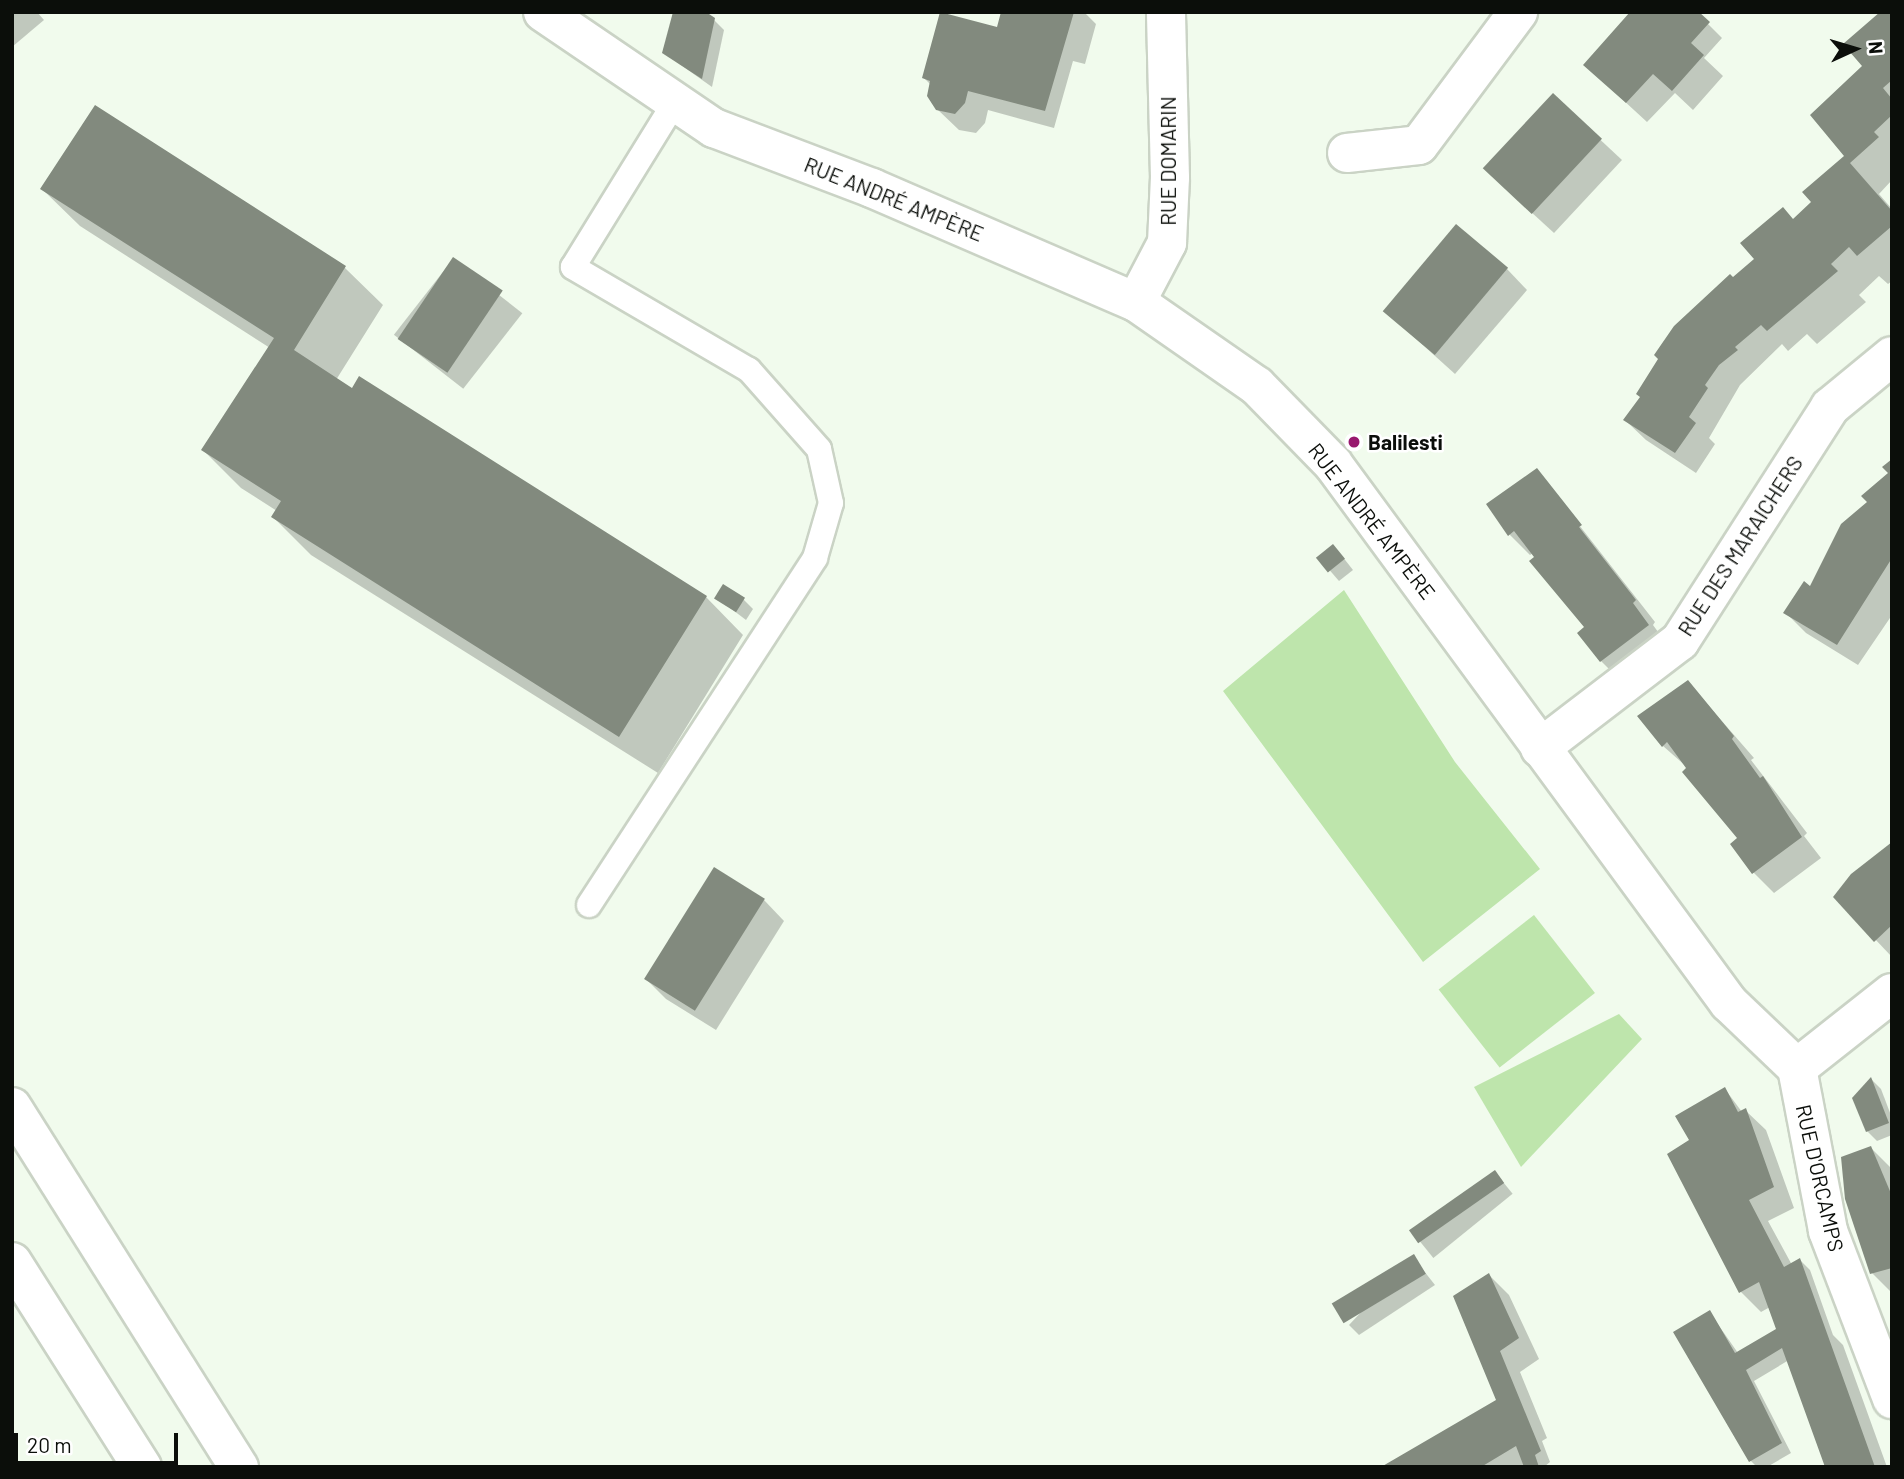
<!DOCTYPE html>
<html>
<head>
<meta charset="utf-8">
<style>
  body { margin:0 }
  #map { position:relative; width:1904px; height:1479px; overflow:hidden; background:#f1fbed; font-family:Barlow,sans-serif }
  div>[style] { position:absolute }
  .green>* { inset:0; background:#bee5ac; transform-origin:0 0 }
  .shadow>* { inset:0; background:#0003; transform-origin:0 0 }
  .building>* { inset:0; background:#828a7e; transform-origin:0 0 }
  .roads { filter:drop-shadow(2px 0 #cad3c5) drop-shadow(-2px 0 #cad3c5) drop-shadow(0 2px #cad3c5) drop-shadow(0 -2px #cad3c5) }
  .service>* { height:24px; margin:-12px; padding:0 12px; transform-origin:12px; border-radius:12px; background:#fff }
  .minor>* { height:38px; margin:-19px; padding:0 19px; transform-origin:19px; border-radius:19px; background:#fff }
  .trunk>* { height:38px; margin:-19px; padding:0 19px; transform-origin:19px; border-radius:19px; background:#fff }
  .dots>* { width:19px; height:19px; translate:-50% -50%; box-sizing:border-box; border:4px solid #fff; border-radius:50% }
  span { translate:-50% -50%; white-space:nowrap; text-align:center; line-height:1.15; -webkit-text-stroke:5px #fff; paint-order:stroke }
  .street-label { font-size:21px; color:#0b0e0a }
  .poi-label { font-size:21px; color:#0b0e0a; font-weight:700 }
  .left { translate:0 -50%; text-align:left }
  .frame { position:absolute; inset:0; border:14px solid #0b0e0a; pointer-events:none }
  .north { position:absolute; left:1820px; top:14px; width:70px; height:70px; -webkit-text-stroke:5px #fff; paint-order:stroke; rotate:86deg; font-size:19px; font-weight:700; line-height:28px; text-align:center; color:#0b0e0a }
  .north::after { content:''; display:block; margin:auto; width:24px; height:32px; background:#0b0e0a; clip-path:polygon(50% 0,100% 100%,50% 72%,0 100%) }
  .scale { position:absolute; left:14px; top:1433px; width:164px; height:32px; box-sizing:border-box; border:4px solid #0b0e0a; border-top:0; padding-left:9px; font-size:21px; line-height:24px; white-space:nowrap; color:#0b0e0a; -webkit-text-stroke:5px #fff; paint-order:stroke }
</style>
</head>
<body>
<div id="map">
  <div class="green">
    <i style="clip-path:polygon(1344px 590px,1455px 762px,1540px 869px,1423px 962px,1223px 691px)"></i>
    <i style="left:1534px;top:915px;width:99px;height:121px;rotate:52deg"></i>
    <i style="clip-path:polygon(1619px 1014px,1642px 1039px,1521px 1167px,1474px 1087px)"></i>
  </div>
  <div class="shadow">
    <i style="clip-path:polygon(12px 12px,37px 12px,44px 20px,12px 47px)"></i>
    <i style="clip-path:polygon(1003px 12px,1084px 12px,1096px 24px,1085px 64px,1073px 61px,1054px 128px,988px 110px,985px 123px,976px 133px,959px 130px,937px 109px,932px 86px,924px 78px,999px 29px)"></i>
    <i style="clip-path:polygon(1696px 12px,1722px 38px,1704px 58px,1723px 76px,1693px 110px,1675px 93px,1647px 122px,1585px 65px)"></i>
    <i style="clip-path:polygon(1892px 12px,1892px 180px,1879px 194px,1892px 209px,1892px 281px,1888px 284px,1879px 276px,1859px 295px,1866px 302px,1817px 344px,1807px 334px,1788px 351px,1782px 344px,1740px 385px,1709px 438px,1715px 444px,1696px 473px,1646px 440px,1625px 420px,1733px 280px,1813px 203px,1847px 156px,1864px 66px)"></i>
    <i style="clip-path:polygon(714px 20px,724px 30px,712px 87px,664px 53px)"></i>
    <i style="clip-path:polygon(1562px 104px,1622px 160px,1554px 233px,1506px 189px)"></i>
    <i style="clip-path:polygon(96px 107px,345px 268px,383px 305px,336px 380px,706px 597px,743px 635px,658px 773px,311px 555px,273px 517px,277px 511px,241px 488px,203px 450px,270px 348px,80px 226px,42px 189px)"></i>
    <i style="left:453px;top:259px;width:88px;height:96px;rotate:38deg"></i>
    <i style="clip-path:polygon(1507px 269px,1527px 290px,1455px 374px,1384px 310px)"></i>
    <i style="clip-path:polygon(1892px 461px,1892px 615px,1858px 665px,1806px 633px,1786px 613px,1811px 589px,1891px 473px)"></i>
    <i style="clip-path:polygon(1536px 470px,1655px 622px,1653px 625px,1669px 647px,1621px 681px,1601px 661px,1587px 627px,1533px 553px,1530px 555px,1510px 535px,1488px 505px)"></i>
    <i style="clip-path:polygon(1342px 556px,1353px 570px,1339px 581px,1319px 558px)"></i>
    <i style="clip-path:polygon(717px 598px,743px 599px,753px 609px,746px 620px)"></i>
    <i style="clip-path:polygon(1688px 682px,1754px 758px,1751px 760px,1807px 833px,1804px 836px,1821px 858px,1774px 893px,1753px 872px,1739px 838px,1688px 768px,1663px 746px)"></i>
    <i style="clip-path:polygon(1892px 842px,1892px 957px,1835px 897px)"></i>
    <i style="clip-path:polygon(764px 900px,784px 921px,716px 1030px,666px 999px,646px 979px)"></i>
    <i style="clip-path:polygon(1871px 1079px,1881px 1089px,1892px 1118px,1892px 1135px,1877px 1141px,1867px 1131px)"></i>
    <i style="clip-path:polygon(1725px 1089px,1742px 1112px,1745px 1110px,1766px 1130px,1794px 1208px,1768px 1221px,1792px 1265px,1800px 1260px,1810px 1270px,1833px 1335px,1843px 1345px,1887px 1467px,1827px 1467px,1789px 1360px,1754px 1381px,1791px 1453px,1767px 1467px,1757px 1467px,1751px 1461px,1710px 1313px,1738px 1353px,1778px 1329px,1770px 1307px,1761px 1312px,1741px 1292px,1692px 1141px)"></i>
    <i style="clip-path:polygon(1871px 1148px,1892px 1169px,1892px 1293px,1872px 1273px)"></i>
    <i style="left:1495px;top:1172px;width:28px;height:102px;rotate:51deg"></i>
    <i style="clip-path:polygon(1413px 1257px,1435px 1285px,1359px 1335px,1349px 1325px)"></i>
    <i style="clip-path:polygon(1489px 1275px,1509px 1295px,1539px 1359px,1520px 1372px,1547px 1438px,1542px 1441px,1550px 1462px,1544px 1467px,1385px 1467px,1498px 1401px)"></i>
  </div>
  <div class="building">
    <i style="clip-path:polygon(673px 12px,706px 12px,715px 18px,702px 79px,662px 53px)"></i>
    <i style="clip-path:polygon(940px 12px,997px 27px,1001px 12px,1074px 12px,1045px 111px,968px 91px,965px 103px,955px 114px,936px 110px,927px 96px,930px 81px,922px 78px)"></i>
    <i style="clip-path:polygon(1630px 12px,1699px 12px,1710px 22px,1691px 43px,1704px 55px,1672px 91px,1653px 74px,1626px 103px,1583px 65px)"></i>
    <i style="clip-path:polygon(1880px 12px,1892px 12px,1892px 80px,1883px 88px,1892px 99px,1892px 115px,1874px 132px,1879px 137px,1850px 163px,1892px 211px,1892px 226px,1857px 256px,1849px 247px,1831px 264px,1838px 271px,1767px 331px,1761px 325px,1735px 347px,1738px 350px,1719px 365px,1705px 385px,1708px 388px,1689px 417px,1696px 423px,1675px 453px,1623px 420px,1640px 397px,1636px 394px,1658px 359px,1654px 355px,1674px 326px,1730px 274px,1733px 277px,1754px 259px,1740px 243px,1783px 207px,1793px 219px,1811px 202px,1802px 192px,1844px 156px,1810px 115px,1862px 66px,1843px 44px)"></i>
    <i style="left:1553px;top:93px;width:67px;height:103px;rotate:43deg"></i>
    <i style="clip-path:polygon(95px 105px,346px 266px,294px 350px,352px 388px,359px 376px,707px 596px,619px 737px,271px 517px,281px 501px,201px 450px,274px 338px,40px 189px)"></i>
    <i style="left:1456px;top:224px;width:68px;height:114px;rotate:40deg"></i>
    <i style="left:453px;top:257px;width:60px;height:99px;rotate:34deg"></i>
    <i style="clip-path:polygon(1892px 459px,1892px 558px,1837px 645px,1783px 613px,1804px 581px,1810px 586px,1841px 524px,1867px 502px,1861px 496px,1888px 473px,1882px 467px)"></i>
    <i style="clip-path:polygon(1537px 468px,1582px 525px,1579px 527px,1636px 600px,1633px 603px,1649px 625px,1600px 662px,1577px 633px,1584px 627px,1529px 561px,1534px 557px,1514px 531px,1508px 536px,1486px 504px)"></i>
    <i style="left:1333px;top:544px;width:19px;height:22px;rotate:51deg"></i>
    <i style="left:723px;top:584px;width:26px;height:17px;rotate:32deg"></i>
    <i style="clip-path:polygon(1688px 680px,1734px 736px,1732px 739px,1760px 778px,1763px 776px,1802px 837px,1752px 874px,1730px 844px,1737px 838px,1682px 772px,1686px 768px,1667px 742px,1662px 747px,1637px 716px)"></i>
    <i style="clip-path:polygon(1892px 842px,1892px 925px,1874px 942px,1833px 897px,1851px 874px)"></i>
    <i style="left:714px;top:867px;width:60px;height:132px;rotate:32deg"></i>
    <i style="clip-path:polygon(1871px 1077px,1889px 1123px,1866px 1132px,1852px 1098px)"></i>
    <i style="clip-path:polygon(1725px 1087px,1738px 1112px,1746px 1108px,1774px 1187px,1749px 1200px,1784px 1267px,1800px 1258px,1875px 1467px,1825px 1467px,1782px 1348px,1746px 1370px,1782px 1443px,1749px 1462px,1673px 1332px,1710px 1310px,1735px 1353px,1776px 1329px,1759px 1282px,1739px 1293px,1667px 1154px,1689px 1140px,1675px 1116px)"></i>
    <i style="clip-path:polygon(1871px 1146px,1892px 1196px,1892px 1268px,1870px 1274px,1845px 1199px,1841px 1157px)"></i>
    <i style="left:1495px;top:1170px;width:16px;height:105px;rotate:55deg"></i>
    <i style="left:1414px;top:1254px;width:23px;height:96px;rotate:59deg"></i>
    <i style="clip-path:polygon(1489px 1273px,1519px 1338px,1500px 1351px,1541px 1451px,1535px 1455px,1539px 1467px,1524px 1467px,1516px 1446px,1481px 1467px,1381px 1467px,1496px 1400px,1453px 1296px)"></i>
  </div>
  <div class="roads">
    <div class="service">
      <i style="left:589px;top:905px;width:414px;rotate:-56.9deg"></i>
      <i style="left:815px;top:558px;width:57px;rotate:-73.8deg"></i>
      <i style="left:831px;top:503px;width:55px;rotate:-102.5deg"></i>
      <i style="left:819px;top:449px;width:106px;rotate:-131.5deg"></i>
      <i style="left:749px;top:370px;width:204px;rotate:-149.7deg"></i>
      <i style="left:573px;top:267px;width:194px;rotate:-58.3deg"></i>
    </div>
    <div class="minor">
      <i style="left:543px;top:12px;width:207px;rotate:34.2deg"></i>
      <i style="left:714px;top:128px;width:169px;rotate:20.8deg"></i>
      <i style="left:872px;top:188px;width:288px;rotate:23.4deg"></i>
      <i style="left:1136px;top:302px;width:147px;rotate:34.8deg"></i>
      <i style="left:1257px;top:386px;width:109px;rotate:45.7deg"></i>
      <i style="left:1333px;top:464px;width:669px;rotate:53.7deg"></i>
      <i style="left:1729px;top:1003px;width:94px;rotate:43.7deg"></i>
      <i style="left:1347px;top:153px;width:72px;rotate:-6.3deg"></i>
      <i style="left:1419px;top:145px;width:166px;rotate:-53.3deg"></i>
      <i style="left:1136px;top:302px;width:67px;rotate:-62.3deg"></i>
      <i style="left:1167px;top:243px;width:65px;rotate:-87.4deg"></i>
      <i style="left:1170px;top:178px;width:166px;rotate:-91.4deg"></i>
      <i style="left:1540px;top:748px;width:176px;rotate:-37.4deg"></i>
      <i style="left:1680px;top:641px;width:278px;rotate:-57.3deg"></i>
      <i style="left:1830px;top:407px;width:80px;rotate:-39.4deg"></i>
      <i style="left:1797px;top:1068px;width:166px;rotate:79.2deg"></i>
      <i style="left:1828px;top:1231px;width:180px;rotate:69.1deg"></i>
      <i style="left:1797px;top:1068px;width:121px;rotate:-38.3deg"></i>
    </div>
    <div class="trunk">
      <i style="left:12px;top:1107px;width:426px;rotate:57.8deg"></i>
      <i style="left:12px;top:1262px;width:243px;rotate:57.6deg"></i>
    </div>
  </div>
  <div class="dots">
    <i style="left:1354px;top:442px;background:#98186e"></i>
  </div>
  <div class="street-label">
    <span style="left:1168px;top:161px;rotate:-90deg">RUE DOMARIN</span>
    <span style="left:894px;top:199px;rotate:22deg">RUE ANDRÉ AMPÈRE</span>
    <span style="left:1372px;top:521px;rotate:52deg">RUE ANDRÉ AMPÈRE</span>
    <span style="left:1740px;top:546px;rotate:-57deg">RUE DES MARAICHERS</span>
    <span style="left:1820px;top:1178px;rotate:77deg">RUE D'ORCAMPS</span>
  </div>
  <div class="poi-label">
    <span class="left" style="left:1368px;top:442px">Balilesti</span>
  </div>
  <div class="frame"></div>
  <div class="north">N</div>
  <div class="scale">20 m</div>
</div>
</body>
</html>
